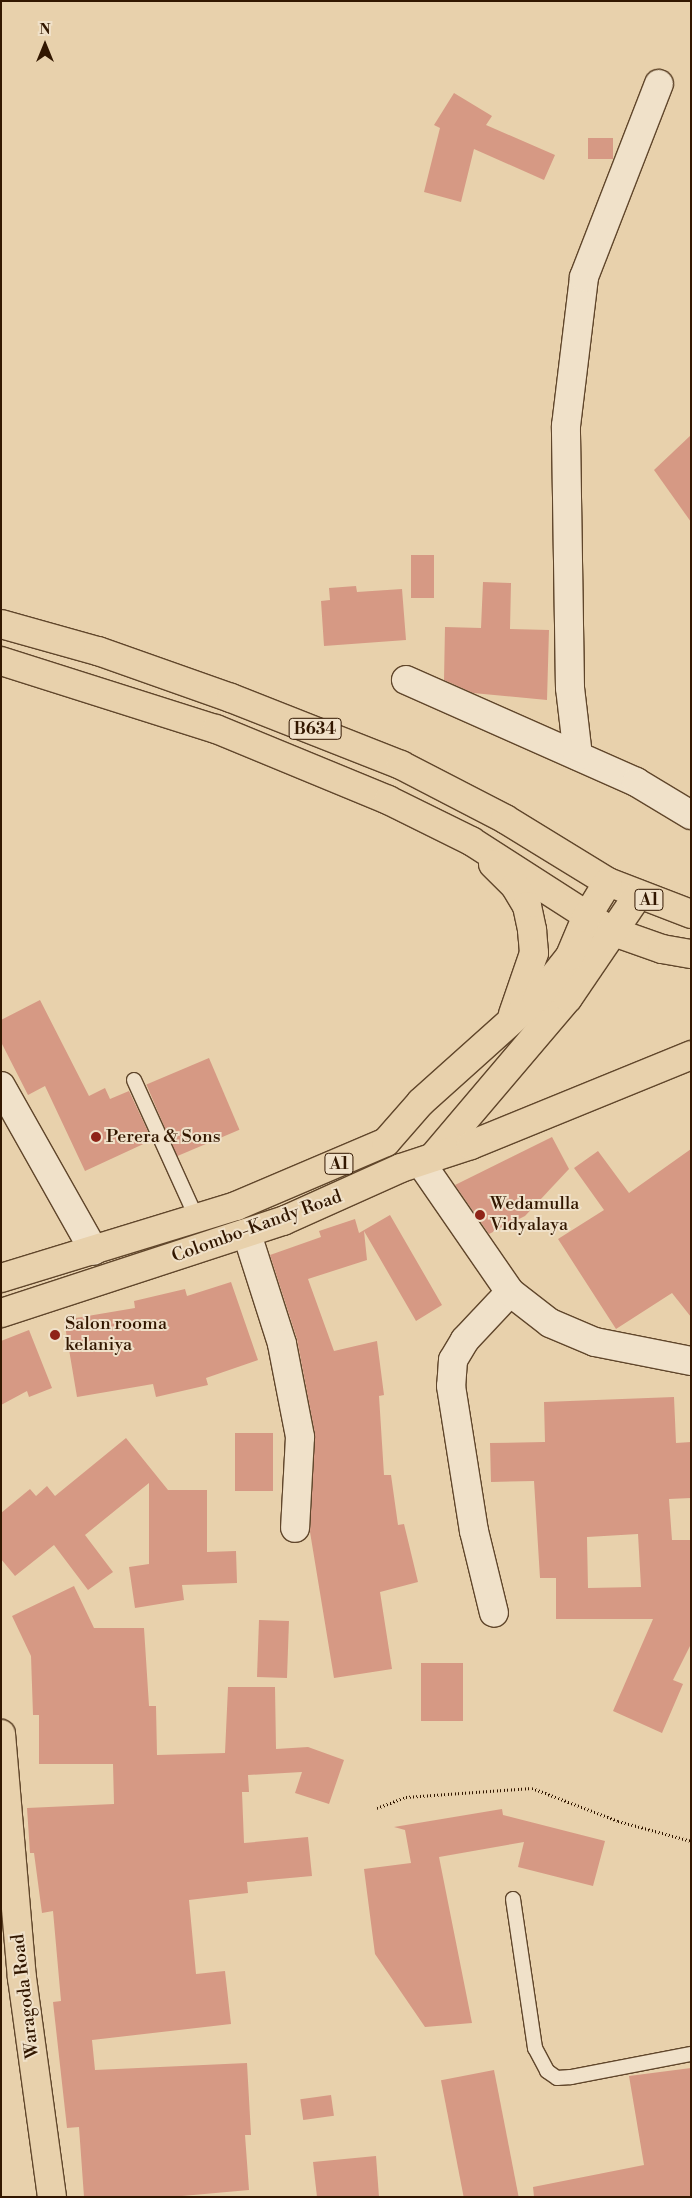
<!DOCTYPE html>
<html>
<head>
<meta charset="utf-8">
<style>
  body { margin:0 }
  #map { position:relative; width:692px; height:2198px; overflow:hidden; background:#e8d1ac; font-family:"Libre Bodoni",serif }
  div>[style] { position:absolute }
  .building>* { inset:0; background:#d69984; transform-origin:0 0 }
  .path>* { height:3px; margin-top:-1.5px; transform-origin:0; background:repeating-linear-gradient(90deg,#321700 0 1px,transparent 0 3.5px) }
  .roads { filter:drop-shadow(1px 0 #60462b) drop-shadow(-1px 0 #60462b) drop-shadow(0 1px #60462b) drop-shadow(0 -1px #60462b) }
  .service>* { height:14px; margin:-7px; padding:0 7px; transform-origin:7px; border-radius:7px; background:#f0e1c9 }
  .minor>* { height:28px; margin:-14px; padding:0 14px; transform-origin:14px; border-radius:14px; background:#f0e1c9 }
  .primary>* { height:28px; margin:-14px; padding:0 14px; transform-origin:14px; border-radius:14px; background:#e8d1ac }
  .trunk>* { height:28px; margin:-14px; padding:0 14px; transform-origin:14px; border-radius:14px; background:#e8d1ac }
  .dots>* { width:14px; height:14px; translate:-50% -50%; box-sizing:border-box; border:2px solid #f0e1c9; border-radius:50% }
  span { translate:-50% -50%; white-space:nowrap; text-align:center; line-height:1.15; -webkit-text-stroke:4px #f0e1c9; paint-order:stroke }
  .shield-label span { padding:1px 4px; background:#f0e1c9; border:1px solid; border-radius:4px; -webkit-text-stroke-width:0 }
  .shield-label { font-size:16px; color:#321700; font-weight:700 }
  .poi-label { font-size:18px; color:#321700 }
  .left { translate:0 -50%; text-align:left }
  .street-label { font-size:18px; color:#321700 }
  .frame { position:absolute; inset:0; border:2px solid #321700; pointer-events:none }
  .north { position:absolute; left:20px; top:20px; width:50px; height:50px; -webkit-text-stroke:4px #f0e1c9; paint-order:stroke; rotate:0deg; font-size:14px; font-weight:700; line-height:20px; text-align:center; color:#321700 }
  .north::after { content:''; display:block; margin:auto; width:18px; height:22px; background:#321700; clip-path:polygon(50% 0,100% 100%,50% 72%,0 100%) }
</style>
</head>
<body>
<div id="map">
  <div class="building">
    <i style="clip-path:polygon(454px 93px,492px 116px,486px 125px,555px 155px,544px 180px,474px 149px,461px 202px,424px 192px,440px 128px,434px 125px)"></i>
    <i style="left:613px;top:138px;width:21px;height:25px;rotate:90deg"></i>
    <i style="clip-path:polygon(691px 435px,691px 522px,654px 470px)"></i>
    <i style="left:411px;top:555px;width:23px;height:43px"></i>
    <i style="clip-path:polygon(483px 582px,511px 583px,510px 629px,549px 630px,547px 700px,473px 693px,444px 680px,445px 627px,481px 628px)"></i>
    <i style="clip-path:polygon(356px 586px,357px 592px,402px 589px,406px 640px,324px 646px,321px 601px,330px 600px,329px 588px)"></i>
    <i style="clip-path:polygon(40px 1000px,89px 1096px,105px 1088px,110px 1099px,129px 1091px,152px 1140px,85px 1171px,45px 1086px,28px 1095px,1px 1042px,1px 1020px)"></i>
    <i style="left:209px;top:1058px;width:78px;height:68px;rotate:67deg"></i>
    <i style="clip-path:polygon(552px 1137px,569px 1169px,525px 1216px,489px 1234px,455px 1185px)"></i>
    <i style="clip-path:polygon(691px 1149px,691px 1317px,672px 1293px,616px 1329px,558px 1239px,604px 1210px,574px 1168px,598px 1151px,629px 1193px)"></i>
    <i style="clip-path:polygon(390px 1215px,442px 1305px,416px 1321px,364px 1231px,367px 1260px,308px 1279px,334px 1351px,377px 1341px,384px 1395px,379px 1396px,384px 1475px,391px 1475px,398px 1525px,404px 1524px,418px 1582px,380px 1592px,392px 1669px,334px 1678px,310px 1532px,315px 1434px,297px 1339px,270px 1255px,321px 1237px,319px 1231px,355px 1219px,359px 1233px)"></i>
    <i style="clip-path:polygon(231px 1282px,258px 1360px,206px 1378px,208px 1385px,156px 1397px,153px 1384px,77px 1397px,64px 1320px,135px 1308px,134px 1301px,185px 1289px,187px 1296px)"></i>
    <i style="clip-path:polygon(29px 1330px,52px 1388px,29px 1397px,27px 1391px,1px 1405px,1px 1341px)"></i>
    <i style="clip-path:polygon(evenodd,674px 1397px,676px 1443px,691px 1442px,691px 1498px,669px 1499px,672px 1540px,691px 1540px,691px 1644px,673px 1680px,683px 1684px,662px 1733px,613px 1711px,653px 1619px,556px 1619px,556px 1578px,540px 1578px,534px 1481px,491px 1482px,490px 1443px,545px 1442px,544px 1402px,674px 1397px,638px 1534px,641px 1587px,588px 1588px,587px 1537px,638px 1534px)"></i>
    <i style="left:235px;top:1433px;width:38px;height:58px"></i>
    <i style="clip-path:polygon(126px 1438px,168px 1490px,207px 1490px,207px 1552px,236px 1551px,237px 1583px,182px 1585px,184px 1600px,135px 1608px,129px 1567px,149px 1564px,149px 1483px,85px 1535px,113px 1572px,88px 1590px,54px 1545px,15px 1576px,1px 1559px,1px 1513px,30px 1489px,36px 1496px,47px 1486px,55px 1496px)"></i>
    <i style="clip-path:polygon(74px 1586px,94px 1628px,144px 1628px,149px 1706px,156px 1706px,157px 1755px,225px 1753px,228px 1687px,275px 1687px,276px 1749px,308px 1747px,344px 1760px,329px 1804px,295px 1793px,302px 1772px,248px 1775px,249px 1792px,242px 1792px,244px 1843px,308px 1837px,312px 1876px,247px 1882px,248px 1893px,189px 1900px,196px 1974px,225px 1971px,231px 2024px,92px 2040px,95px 2070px,247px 2063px,251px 2135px,245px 2135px,249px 2190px,171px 2197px,84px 2197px,79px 2127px,67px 2128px,53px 2002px,61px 2001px,53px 1911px,42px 1913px,34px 1853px,30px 1853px,27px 1808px,114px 1804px,113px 1764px,39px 1764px,39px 1715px,33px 1715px,31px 1656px,12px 1616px)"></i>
    <i style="left:259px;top:1620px;width:30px;height:57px;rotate:2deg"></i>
    <i style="left:421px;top:1663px;width:42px;height:58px"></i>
    <i style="clip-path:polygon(502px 1809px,503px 1815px,605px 1841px,593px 1886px,518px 1867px,524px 1842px,439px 1857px,472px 2023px,425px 2027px,375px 1954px,364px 1869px,411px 1863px,405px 1830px,394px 1827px)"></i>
    <i style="clip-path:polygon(691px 2068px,691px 2197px,534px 2197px,533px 2187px,644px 2165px,629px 2076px)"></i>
    <i style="left:494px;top:2070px;width:129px;height:54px;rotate:79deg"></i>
    <i style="left:331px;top:2095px;width:21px;height:31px;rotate:82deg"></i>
    <i style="clip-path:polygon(376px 2156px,379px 2197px,317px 2197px,313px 2162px)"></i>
  </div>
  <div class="path">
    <i style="left:377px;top:1808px;width:31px;rotate:-21deg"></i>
    <i style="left:406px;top:1797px;width:126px;rotate:-4.1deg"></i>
    <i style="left:532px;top:1788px;width:92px;rotate:21deg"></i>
    <i style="left:618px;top:1821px;width:76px;rotate:15.3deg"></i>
  </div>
  <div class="roads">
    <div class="service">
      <i style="left:134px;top:1080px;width:153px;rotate:65.6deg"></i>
      <i style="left:513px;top:1899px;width:151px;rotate:81.6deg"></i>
      <i style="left:535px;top:2048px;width:26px;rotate:62deg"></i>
      <i style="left:547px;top:2071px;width:12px;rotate:35deg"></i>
      <i style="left:557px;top:2078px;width:14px;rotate:-4deg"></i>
      <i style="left:571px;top:2077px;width:122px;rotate:-10.9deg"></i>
    </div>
    <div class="minor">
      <i style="left:406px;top:680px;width:252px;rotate:23.9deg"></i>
      <i style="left:636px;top:782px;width:64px;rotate:31deg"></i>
      <i style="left:578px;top:756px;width:68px;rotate:-96.7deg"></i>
      <i style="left:570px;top:688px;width:262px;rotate:-90.9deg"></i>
      <i style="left:566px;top:426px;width:150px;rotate:-83.1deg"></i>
      <i style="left:584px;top:277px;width:207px;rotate:-68.8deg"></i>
      <i style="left:1px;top:1086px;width:189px;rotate:60.6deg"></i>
      <i style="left:421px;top:1163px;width:157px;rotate:55.4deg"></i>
      <i style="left:510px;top:1292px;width:66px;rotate:133.2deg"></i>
      <i style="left:465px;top:1340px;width:23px;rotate:121deg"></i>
      <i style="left:453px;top:1360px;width:26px;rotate:94deg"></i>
      <i style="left:451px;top:1386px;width:147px;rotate:81deg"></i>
      <i style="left:474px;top:1531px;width:84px;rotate:76.3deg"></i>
      <i style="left:247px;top:1234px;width:115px;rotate:72.3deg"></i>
      <i style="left:282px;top:1344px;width:95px;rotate:79deg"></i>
      <i style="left:300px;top:1437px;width:91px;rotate:93.1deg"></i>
      <i style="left:510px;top:1292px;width:51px;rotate:37.8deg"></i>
      <i style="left:550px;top:1323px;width:49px;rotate:22.9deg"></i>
      <i style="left:595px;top:1342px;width:98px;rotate:11.2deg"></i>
    </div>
    <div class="primary">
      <i style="left:1px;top:1734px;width:245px;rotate:85.1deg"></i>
      <i style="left:22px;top:1978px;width:221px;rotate:82.2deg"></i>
    </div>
    <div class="trunk">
      <i style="left:1px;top:624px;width:101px;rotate:15.6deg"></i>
      <i style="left:98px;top:651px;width:141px;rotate:19.5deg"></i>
      <i style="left:231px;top:698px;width:183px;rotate:21.5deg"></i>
      <i style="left:401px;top:765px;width:117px;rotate:27.4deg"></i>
      <i style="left:505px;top:819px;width:121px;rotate:31.5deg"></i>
      <i style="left:608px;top:882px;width:89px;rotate:21.1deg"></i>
      <i style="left:1px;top:661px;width:225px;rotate:17.6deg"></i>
      <i style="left:216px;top:729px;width:186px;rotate:22.4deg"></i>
      <i style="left:388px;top:800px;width:93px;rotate:26.3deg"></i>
      <i style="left:471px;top:841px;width:166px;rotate:32.7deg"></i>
      <i style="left:611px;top:931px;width:54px;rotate:19.4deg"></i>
      <i style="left:662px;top:949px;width:29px;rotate:10deg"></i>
      <i style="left:493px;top:864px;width:31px;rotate:45deg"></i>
      <i style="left:515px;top:886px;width:23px;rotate:59deg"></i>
      <i style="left:527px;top:906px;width:25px;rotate:78deg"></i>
      <i style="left:532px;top:930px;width:23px;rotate:85deg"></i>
      <i style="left:534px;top:953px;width:65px;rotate:109deg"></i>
      <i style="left:433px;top:1157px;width:209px;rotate:-49.7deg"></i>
      <i style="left:568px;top:998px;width:125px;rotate:-55.8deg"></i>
      <i style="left:1px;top:1278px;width:246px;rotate:-17deg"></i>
      <i style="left:236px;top:1206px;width:163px;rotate:-23.1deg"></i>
      <i style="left:386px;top:1142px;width:53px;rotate:-48.8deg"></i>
      <i style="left:421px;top:1102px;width:156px;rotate:-41.9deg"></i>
      <i style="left:537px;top:998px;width:53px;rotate:-51.8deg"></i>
      <i style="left:570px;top:956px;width:41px;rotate:-67.2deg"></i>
      <i style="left:586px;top:918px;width:42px;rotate:-58.6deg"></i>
      <i style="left:1px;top:1313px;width:297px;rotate:-18.1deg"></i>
      <i style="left:283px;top:1221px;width:129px;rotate:-24.2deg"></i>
      <i style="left:401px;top:1168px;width:74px;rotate:-18.2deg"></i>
      <i style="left:471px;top:1145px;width:238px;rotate:-22.2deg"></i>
    </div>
  </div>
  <div class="dots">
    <i style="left:96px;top:1137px;background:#8f2418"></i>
    <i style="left:480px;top:1215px;background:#8f2418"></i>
    <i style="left:55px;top:1335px;background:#8f2418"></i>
  </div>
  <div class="shield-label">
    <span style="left:315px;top:729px">B634</span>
    <span style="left:649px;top:900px">A1</span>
    <span style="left:339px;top:1164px">A1</span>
  </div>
  <div class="poi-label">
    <span class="left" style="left:106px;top:1137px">Perera &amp; Sons</span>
    <span class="left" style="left:490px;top:1215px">Wedamulla<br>Vidyalaya</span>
    <span class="left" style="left:65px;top:1335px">Salon rooma<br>kelaniya</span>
  </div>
  <div class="street-label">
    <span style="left:257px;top:1227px;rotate:-20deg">Colombo-Kandy Road</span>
    <span style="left:26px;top:1996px;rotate:-97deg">Waragoda Road</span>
  </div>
  <div class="frame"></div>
  <div class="north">N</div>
</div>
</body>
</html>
